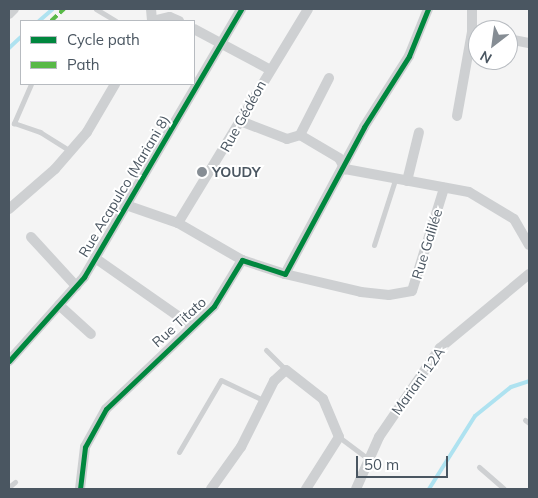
<!DOCTYPE html>
<html>
<head>
<meta charset="utf-8">
<style>
  body { margin:0 }
  #map { position:relative; width:538px; height:498px; overflow:hidden; background:#f4f4f4; font-family:Mulish,sans-serif }
  div>[style] { position:absolute }
  .stream>* { height:4px; margin:-2px; padding:0 2px; transform-origin:2px; border-radius:2px; background:#aee2f0 }
  .lane>* { height:5px; margin:-2.5px; padding:0 2.5px; transform-origin:2.5px; border-radius:2.5px; background:#ced0d2 }
  .street>* { height:10px; margin:-5px; padding:0 5px; transform-origin:5px; border-radius:5px; background:#ced0d2 }
  .quiet>* { height:4px; margin-top:-2px; transform-origin:0; background:repeating-linear-gradient(90deg,#58b947 0 8px,transparent 0 12px) }
  .cycleway>* { height:5px; margin:-2.5px; padding:0 2.5px; transform-origin:2.5px; border-radius:2.5px; background:#00873e }
  .dots>* { width:14px; height:14px; translate:-50% -50%; box-sizing:border-box; border:2px solid #fff; border-radius:50% }
  span { translate:-50% -50%; white-space:nowrap; text-align:center; line-height:1.15; -webkit-text-stroke:4px #fff; paint-order:stroke }
  .street-label { font-size:14px; color:#4a5661 }
  .poi-label { font-size:14px; color:#4a5661; font-weight:700 }
  .left { translate:0 -50%; text-align:left }
  .frame { position:absolute; inset:0; border:10px solid #4a5661; pointer-events:none }
  .legend { position:absolute; left:20px; top:20px; width:175px; height:65px; box-sizing:border-box; background:#fff; border:1px solid #b7bbc0; margin:0; padding:6px 9px; list-style:none; font-size:15px; color:#4a5661 }
  .legend li { display:flex; align-items:center; gap:10px; height:25px }
  .legend b { width:25px; border:1px solid #b7bbc0 }
  .north { position:absolute; left:468px; top:20px; width:50px; height:50px; box-sizing:border-box; background:#fff; border:1px solid #b7bbc0; border-radius:50%; rotate:210deg; font-size:14px; font-weight:700; line-height:20px; text-align:center; color:#4a5661 }
  .north::after { content:''; display:block; margin:auto; width:18px; height:22px; background:#868d94; clip-path:polygon(50% 0,100% 100%,50% 72%,0 100%) }
  .scale { position:absolute; left:356px; top:456px; width:92px; height:22px; box-sizing:border-box; border:2px solid #4a5661; border-top:0; padding-left:6px; font-size:15px; line-height:18px; white-space:nowrap; color:#4a5661; -webkit-text-stroke:4px #fff; paint-order:stroke }
</style>
</head>
<body>
<div id="map">
  <div class="stream">
    <i style="left:39px;top:21px;width:18px;rotate:-41deg"></i>
    <i style="left:9px;top:48px;width:16px;rotate:-43deg"></i>
    <i style="left:429px;top:489px;width:86px;rotate:-57.8deg"></i>
    <i style="left:475px;top:416px;width:46px;rotate:-38.9deg"></i>
    <i style="left:511px;top:387px;width:19px;rotate:-18deg"></i>
  </div>
  <div class="lane">
    <i style="left:96px;top:9px;width:23px;rotate:31deg"></i>
    <i style="left:31px;top:84px;width:43px;rotate:113.6deg"></i>
    <i style="left:14px;top:123px;width:28px;rotate:19deg"></i>
    <i style="left:40px;top:132px;width:36px;rotate:32deg"></i>
    <i style="left:374px;top:245px;width:68px;rotate:-72.1deg"></i>
    <i style="left:266px;top:350px;width:28px;rotate:45deg"></i>
    <i style="left:525px;top:420px;width:5px;rotate:37deg"></i>
    <i style="left:339px;top:437px;width:38px;rotate:37deg"></i>
    <i style="left:179px;top:452px;width:83px;rotate:-59.7deg"></i>
    <i style="left:221px;top:380px;width:47px;rotate:25.5deg"></i>
    <i style="left:479px;top:467px;width:33px;rotate:41deg"></i>
    <i style="left:9px;top:487px;width:8px;rotate:-40deg"></i>
  </div>
  <div class="street">
    <i style="left:151px;top:9px;width:12px;rotate:85deg"></i>
    <i style="left:472px;top:9px;width:23px;rotate:90deg"></i>
    <i style="left:9px;top:14px;width:7px;rotate:-45deg"></i>
    <i style="left:152px;top:21px;width:18px;rotate:-13deg"></i>
    <i style="left:170px;top:17px;width:10px;rotate:24deg"></i>
    <i style="left:194px;top:29px;width:85px;rotate:28.1deg"></i>
    <i style="left:508px;top:39px;width:21px;rotate:11deg"></i>
    <i style="left:457px;top:116px;width:85px;rotate:-79.9deg"></i>
    <i style="left:472px;top:32px;width:6px;rotate:9deg"></i>
    <i style="left:243px;top:122px;width:47px;rotate:21.1deg"></i>
    <i style="left:287px;top:139px;width:14px;rotate:-17deg"></i>
    <i style="left:300px;top:135px;width:45px;rotate:30.5deg"></i>
    <i style="left:339px;top:158px;width:13px;rotate:61deg"></i>
    <i style="left:345px;top:169px;width:126px;rotate:10.5deg"></i>
    <i style="left:469px;top:192px;width:52px;rotate:31deg"></i>
    <i style="left:514px;top:219px;width:30px;rotate:60deg"></i>
    <i style="left:300px;top:135px;width:64px;rotate:-63deg"></i>
    <i style="left:407px;top:181px;width:50px;rotate:-76.2deg"></i>
    <i style="left:126px;top:205px;width:55px;rotate:19.1deg"></i>
    <i style="left:178px;top:223px;width:74px;rotate:30deg"></i>
    <i style="left:9px;top:209px;width:61px;rotate:-41deg"></i>
    <i style="left:55px;top:169px;width:49px;rotate:-49.1deg"></i>
    <i style="left:87px;top:132px;width:56px;rotate:-59.7deg"></i>
    <i style="left:178px;top:223px;width:250px;rotate:-58.7deg"></i>
    <i style="left:31px;top:237px;width:67px;rotate:47.4deg"></i>
    <i style="left:95px;top:258px;width:118px;rotate:35deg"></i>
    <i style="left:285px;top:274px;width:78px;rotate:13.3deg"></i>
    <i style="left:361px;top:292px;width:28px;rotate:6deg"></i>
    <i style="left:389px;top:295px;width:23px;rotate:-10deg"></i>
    <i style="left:412px;top:291px;width:108px;rotate:-72.7deg"></i>
    <i style="left:59px;top:305px;width:43px;rotate:42.2deg"></i>
    <i style="left:9px;top:361px;width:113px;rotate:-48.2deg"></i>
    <i style="left:84px;top:277px;width:311px;rotate:-59.6deg"></i>
    <i style="left:80px;top:489px;width:42px;rotate:-83.2deg"></i>
    <i style="left:85px;top:447px;width:43px;rotate:-61.1deg"></i>
    <i style="left:106px;top:409px;width:149px;rotate:-43.6deg"></i>
    <i style="left:214px;top:306px;width:54px;rotate:-58.7deg"></i>
    <i style="left:242px;top:260px;width:45px;rotate:18deg"></i>
    <i style="left:285px;top:274px;width:167px;rotate:-61.7deg"></i>
    <i style="left:364px;top:127px;width:84px;rotate:-57.6deg"></i>
    <i style="left:409px;top:56px;width:51px;rotate:-68deg"></i>
    <i style="left:211px;top:489px;width:52px;rotate:-54.5deg"></i>
    <i style="left:241px;top:447px;width:74px;rotate:-63.4deg"></i>
    <i style="left:274px;top:381px;width:16px;rotate:-43deg"></i>
    <i style="left:286px;top:370px;width:47px;rotate:38.1deg"></i>
    <i style="left:323px;top:399px;width:41px;rotate:67.2deg"></i>
    <i style="left:339px;top:437px;width:62px;rotate:122.4deg"></i>
    <i style="left:356px;top:489px;width:57px;rotate:-66.1deg"></i>
    <i style="left:379px;top:437px;width:108px;rotate:-55.6deg"></i>
    <i style="left:440px;top:348px;width:116px;rotate:-39.7deg"></i>
  </div>
  <div class="quiet">
    <i style="left:51px;top:21px;width:18px;rotate:-43deg"></i>
  </div>
  <div class="cycleway">
    <i style="left:9px;top:361px;width:113px;rotate:-48.2deg"></i>
    <i style="left:84px;top:277px;width:311px;rotate:-59.6deg"></i>
    <i style="left:80px;top:489px;width:42px;rotate:-83.2deg"></i>
    <i style="left:85px;top:447px;width:43px;rotate:-61.1deg"></i>
    <i style="left:106px;top:409px;width:149px;rotate:-43.6deg"></i>
    <i style="left:214px;top:306px;width:54px;rotate:-58.7deg"></i>
    <i style="left:242px;top:260px;width:45px;rotate:18deg"></i>
    <i style="left:285px;top:274px;width:167px;rotate:-61.7deg"></i>
    <i style="left:364px;top:127px;width:84px;rotate:-57.6deg"></i>
    <i style="left:409px;top:56px;width:51px;rotate:-68deg"></i>
  </div>
  <div class="dots">
    <i style="left:202px;top:172px;background:#868d94"></i>
  </div>
  <div class="street-label">
    <span style="left:243px;top:116px;rotate:-61deg">Rue Gédéon</span>
    <span style="left:124px;top:186px;rotate:-59deg">Rue Acapulco (Mariani 8)</span>
    <span style="left:427px;top:244px;rotate:-73deg">Rue Galilée</span>
    <span style="left:179px;top:322px;rotate:-42deg">Rue Titato</span>
    <span style="left:418px;top:381px;rotate:-54deg">Mariani 12A</span>
  </div>
  <div class="poi-label">
    <span class="left" style="left:212px;top:172px">YOUDY</span>
  </div>
  <div class="frame"></div>
  <ul class="legend">
  <li><b style="height:6px;background:#00873e"></b>Cycle path</li>
  <li><b style="height:6px;background:#58b947"></b>Path</li>
  </ul>
  <div class="north">N</div>
  <div class="scale">50 m</div>
</div>
</body>
</html>
